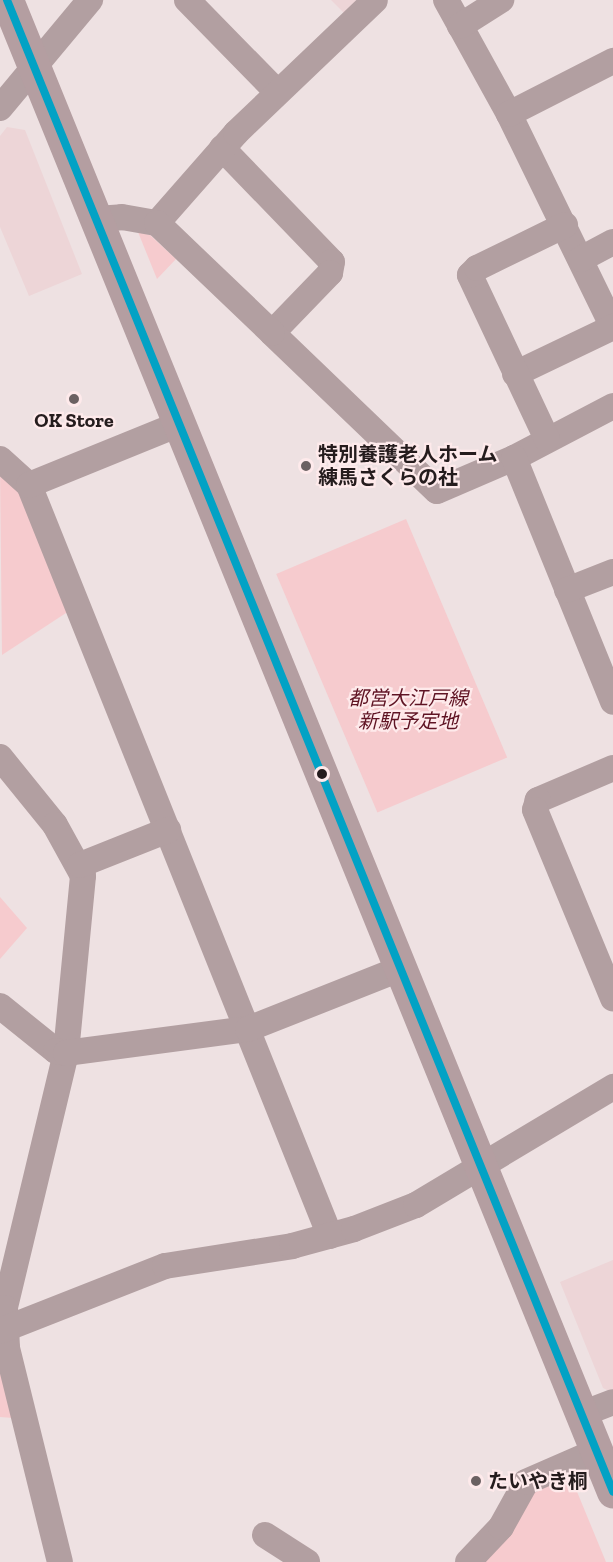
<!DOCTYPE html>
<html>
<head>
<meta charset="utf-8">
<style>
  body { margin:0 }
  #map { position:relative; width:613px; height:1562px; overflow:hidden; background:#eee1e2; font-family:"Zilla Slab","Noto Sans JP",serif }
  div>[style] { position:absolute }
  .built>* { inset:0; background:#edd5d7 }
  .green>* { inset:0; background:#f6cbce; transform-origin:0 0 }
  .minor>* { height:26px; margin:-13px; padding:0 13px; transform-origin:13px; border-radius:13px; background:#b29fa1 }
  .major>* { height:33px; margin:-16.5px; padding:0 16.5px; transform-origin:16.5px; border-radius:16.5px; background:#b49ea1 }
  .bus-1>* { height:8px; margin:-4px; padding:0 4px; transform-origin:4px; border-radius:4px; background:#02a2c5 }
  .dots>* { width:16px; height:16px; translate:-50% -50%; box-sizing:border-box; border:3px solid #feeaeb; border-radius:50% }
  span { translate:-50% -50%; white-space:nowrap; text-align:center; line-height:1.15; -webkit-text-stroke:4.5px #feeaeb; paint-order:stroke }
  .poi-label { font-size:20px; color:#251c1d; font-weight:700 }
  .left { translate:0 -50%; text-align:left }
  .park-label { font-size:20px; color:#5f1323; font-style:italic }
</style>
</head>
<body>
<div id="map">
  <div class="built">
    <i style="clip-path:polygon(331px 0,366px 0,348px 17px)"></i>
    <i style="clip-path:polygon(7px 127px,25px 130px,82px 274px,29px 296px,0 227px,0 136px)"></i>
    <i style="clip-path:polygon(613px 1260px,613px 1393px,603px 1388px,560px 1282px)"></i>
  </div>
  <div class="green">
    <i style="clip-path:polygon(138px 232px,150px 235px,176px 259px,157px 279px)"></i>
    <i style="clip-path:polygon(0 469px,20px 488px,69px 611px,2px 655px)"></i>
    <i style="left:406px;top:519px;width:259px;height:141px;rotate:67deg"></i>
    <i style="clip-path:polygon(0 897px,27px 928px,0 959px)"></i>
    <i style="clip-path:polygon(0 1362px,13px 1418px,0 1417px)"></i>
    <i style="clip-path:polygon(564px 1476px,573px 1482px,606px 1562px,484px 1562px,529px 1494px)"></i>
  </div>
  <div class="minor">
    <i style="left:187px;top:0;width:129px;rotate:45.6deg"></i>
    <i style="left:446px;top:0;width:130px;rotate:61.1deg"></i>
    <i style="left:509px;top:114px;width:237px;rotate:64deg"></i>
    <i style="left:460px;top:26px;width:49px;rotate:-32.4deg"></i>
    <i style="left:0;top:108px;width:141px;rotate:-50.2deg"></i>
    <i style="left:509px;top:114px;width:117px;rotate:-27deg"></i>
    <i style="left:222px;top:148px;width:158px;rotate:46deg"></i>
    <i style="left:332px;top:262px;width:11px;rotate:100deg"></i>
    <i style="left:330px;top:273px;width:83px;rotate:134deg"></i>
    <i style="left:272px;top:333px;width:228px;rotate:43.8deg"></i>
    <i style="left:437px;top:491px;width:84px;rotate:-23.2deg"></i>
    <i style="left:514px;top:458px;width:112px;rotate:-27.7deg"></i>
    <i style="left:96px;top:219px;width:26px;rotate:-4deg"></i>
    <i style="left:122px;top:217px;width:36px;rotate:10deg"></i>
    <i style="left:157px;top:223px;width:120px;rotate:-48.7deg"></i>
    <i style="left:236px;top:133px;width:192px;rotate:-43.7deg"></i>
    <i style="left:157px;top:223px;width:159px;rotate:43.7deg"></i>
    <i style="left:581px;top:259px;width:36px;rotate:-28deg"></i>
    <i style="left:515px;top:374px;width:109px;rotate:-25.6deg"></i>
    <i style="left:547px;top:439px;width:181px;rotate:-115.2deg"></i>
    <i style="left:470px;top:275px;width:10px;rotate:-45deg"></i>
    <i style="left:477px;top:268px;width:98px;rotate:-26deg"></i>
    <i style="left:514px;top:458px;width:263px;rotate:67.9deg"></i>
    <i style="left:0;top:459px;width:39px;rotate:42deg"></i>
    <i style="left:29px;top:485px;width:809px;rotate:68.16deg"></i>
    <i style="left:29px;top:485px;width:162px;rotate:-22.1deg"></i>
    <i style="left:567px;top:590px;width:49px;rotate:-21.4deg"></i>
    <i style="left:0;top:757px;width:87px;rotate:51deg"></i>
    <i style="left:55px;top:825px;width:58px;rotate:61.2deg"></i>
    <i style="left:83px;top:876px;width:178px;rotate:95.5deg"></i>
    <i style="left:66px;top:1053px;width:262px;rotate:103.5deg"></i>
    <i style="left:5px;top:1308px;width:40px;rotate:87.1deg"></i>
    <i style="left:7px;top:1348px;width:220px;rotate:76.1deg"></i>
    <i style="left:613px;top:768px;width:82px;rotate:156.9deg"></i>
    <i style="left:538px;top:800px;width:10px;rotate:107deg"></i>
    <i style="left:535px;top:810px;width:204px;rotate:67.5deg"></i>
    <i style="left:80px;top:865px;width:95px;rotate:-21.7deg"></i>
    <i style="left:0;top:1006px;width:72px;rotate:38.8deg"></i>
    <i style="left:56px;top:1051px;width:10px;rotate:11deg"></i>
    <i style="left:66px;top:1053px;width:184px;rotate:-7.5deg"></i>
    <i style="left:248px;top:1029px;width:166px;rotate:-21.6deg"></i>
    <i style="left:0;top:1331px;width:177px;rotate:-21.5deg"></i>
    <i style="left:165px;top:1266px;width:129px;rotate:-8.9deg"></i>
    <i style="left:292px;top:1246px;width:64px;rotate:-15.3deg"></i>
    <i style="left:354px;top:1229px;width:66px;rotate:-21.2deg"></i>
    <i style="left:416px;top:1205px;width:230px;rotate:-30.9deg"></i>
    <i style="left:582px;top:1414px;width:33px;rotate:-21deg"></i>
    <i style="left:265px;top:1535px;width:50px;rotate:32.7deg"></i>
    <i style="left:468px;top:1562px;width:48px;rotate:-46.7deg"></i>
    <i style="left:501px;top:1527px;width:51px;rotate:-60.9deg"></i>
    <i style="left:526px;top:1482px;width:77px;rotate:-23.6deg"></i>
  </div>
  <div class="major">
    <i style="left:7px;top:0;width:1610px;rotate:67.89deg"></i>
  </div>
  <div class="bus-1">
    <i style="left:7px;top:0;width:1610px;rotate:67.89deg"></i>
  </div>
  <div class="dots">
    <i style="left:74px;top:399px;background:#6b6162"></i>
    <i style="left:306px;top:466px;background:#6b6162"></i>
    <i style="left:322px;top:774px;background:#251c1d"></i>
    <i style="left:476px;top:1481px;background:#6b6162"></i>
  </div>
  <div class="poi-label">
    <span style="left:74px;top:420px">OK Store</span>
    <span class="left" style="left:318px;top:466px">特別養護老人ホーム<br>練馬さくらの社</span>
    <span class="left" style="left:488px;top:1481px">たいやき桐</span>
  </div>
  <div class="park-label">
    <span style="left:408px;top:710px">都営大江戸線<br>新駅予定地</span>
  </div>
</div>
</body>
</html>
